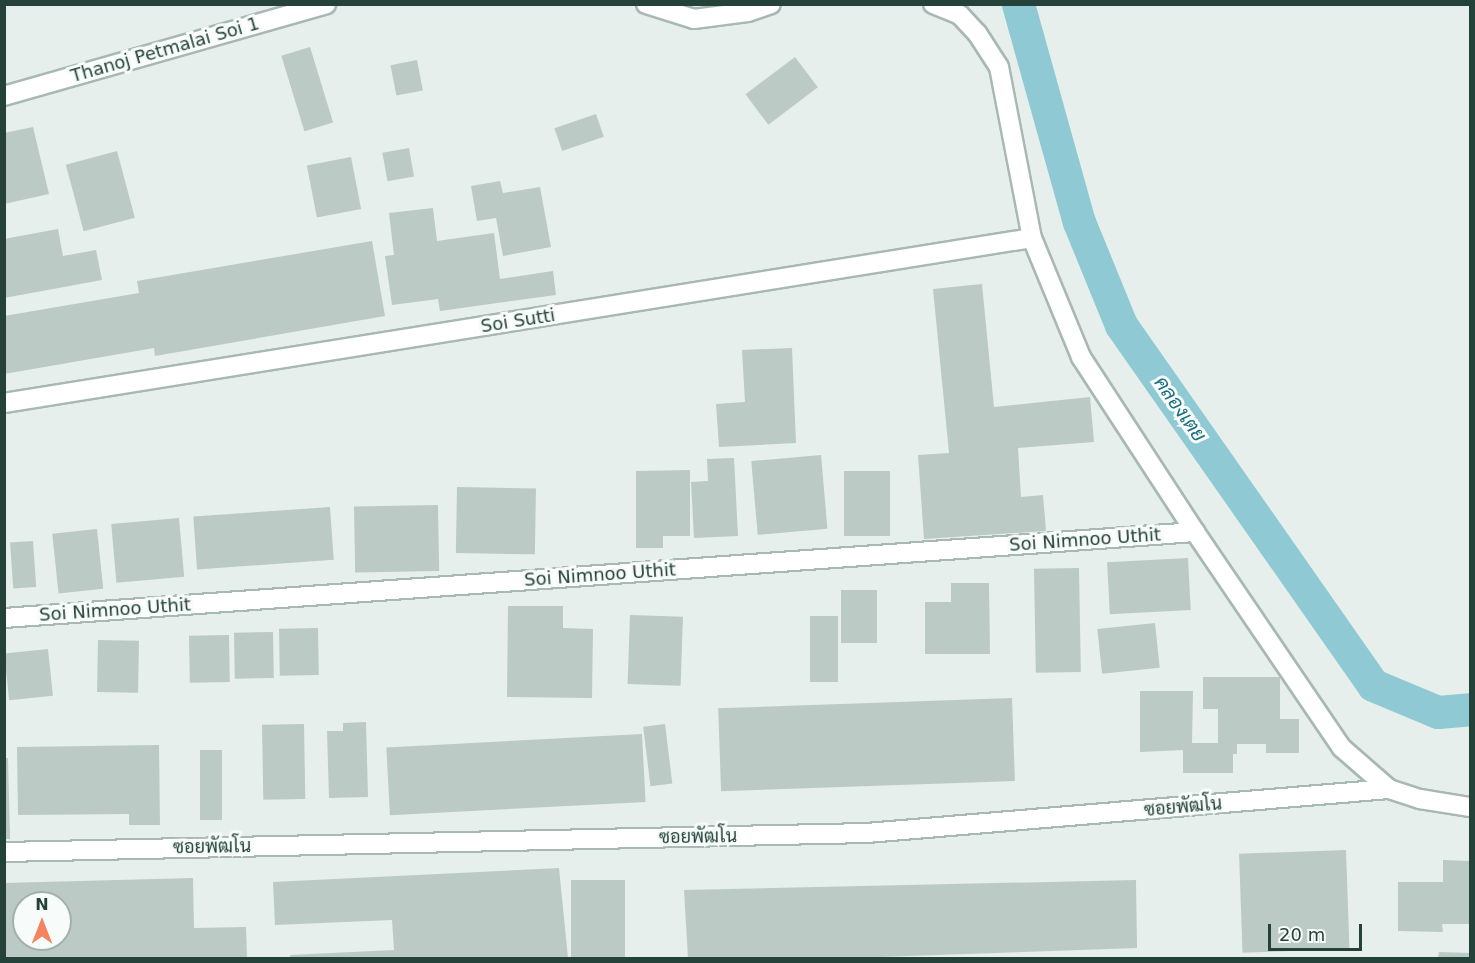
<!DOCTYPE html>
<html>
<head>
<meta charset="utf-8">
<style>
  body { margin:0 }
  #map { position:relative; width:1475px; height:963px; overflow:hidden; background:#e6efeb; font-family:"DejaVu Sans",Sarabun,sans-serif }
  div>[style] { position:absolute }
  .canal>* { height:33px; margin:-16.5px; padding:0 16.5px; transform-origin:16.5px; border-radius:16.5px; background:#8ec9d4 }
  .building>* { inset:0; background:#bbcac4; transform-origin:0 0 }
  .roads { filter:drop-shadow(2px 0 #a8b8b2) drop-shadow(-2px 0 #a8b8b2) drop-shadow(0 2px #a8b8b2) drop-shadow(0 -2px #a8b8b2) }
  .minor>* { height:18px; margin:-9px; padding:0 9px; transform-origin:9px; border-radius:9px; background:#fff }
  span { translate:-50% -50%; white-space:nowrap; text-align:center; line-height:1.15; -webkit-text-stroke:6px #f7fbf9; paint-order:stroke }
  .street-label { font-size:18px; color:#24423a }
  .water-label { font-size:20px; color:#1c6f80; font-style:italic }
  .frame { position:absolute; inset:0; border:6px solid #24423a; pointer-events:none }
  .north { position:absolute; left:12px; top:891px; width:60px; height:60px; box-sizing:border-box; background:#f7fbf9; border:2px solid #a3b1ad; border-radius:50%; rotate:0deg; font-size:16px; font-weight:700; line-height:24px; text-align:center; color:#24423a }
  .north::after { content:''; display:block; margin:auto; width:21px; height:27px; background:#f4845f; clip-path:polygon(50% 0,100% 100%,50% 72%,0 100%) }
  .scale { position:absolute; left:1268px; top:924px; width:94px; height:27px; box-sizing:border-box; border:3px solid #24423a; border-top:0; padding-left:8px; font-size:18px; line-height:21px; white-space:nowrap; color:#24423a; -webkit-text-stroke:4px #f7fbf9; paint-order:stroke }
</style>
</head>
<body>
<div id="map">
  <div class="canal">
    <i style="left:1018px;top:4px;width:226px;rotate:74.4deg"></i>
    <i style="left:1079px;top:222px;width:111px;rotate:67.8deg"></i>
    <i style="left:1121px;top:325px;width:439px;rotate:55deg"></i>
    <i style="left:1373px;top:685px;width:70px;rotate:22.6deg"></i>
    <i style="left:1438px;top:712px;width:32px;rotate:-5deg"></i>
  </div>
  <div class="building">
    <i style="left:310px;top:47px;width:79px;height:30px;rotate:73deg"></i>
    <i style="left:795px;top:57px;width:38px;height:62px;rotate:53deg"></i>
    <i style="left:417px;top:60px;width:31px;height:27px;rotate:79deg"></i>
    <i style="left:596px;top:114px;width:24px;height:44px;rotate:71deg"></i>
    <i style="clip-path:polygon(33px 127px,49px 194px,4px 204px,4px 133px)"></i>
    <i style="left:409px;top:148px;width:29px;height:27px;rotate:80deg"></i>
    <i style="left:117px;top:151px;width:69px;height:53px;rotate:75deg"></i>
    <i style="left:351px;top:157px;width:53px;height:45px;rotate:79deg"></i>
    <i style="clip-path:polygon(500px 181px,503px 193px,540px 187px,551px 247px,503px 256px,496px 218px,477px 221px,471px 186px)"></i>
    <i style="clip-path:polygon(433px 208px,437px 241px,494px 233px,500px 279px,553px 271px,556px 295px,440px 311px,438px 299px,392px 305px,385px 256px,394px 255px,389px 213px)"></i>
    <i style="clip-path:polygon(58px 229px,63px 256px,96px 250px,102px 280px,4px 298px,4px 239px)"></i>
    <i style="clip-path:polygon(372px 241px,385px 316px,155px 356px,154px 348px,4px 374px,4px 316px,139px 293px,137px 281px)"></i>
    <i style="clip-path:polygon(982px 284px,994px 407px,1090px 397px,1094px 442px,1018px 448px,1021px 497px,1043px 495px,1046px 531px,924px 539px,918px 455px,949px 453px,933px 289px)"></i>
    <i style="clip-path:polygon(792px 348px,796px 443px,719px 447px,716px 404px,745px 402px,742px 350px)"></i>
    <i style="left:821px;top:455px;width:74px;height:70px;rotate:85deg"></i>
    <i style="clip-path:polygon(734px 458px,738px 536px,694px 538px,691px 482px,708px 481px,707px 459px)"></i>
    <i style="clip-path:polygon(690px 470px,690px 536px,663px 536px,663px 548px,636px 548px,636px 471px)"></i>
    <i style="left:844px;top:471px;width:46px;height:65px"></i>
    <i style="left:457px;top:487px;width:79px;height:66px;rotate:1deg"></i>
    <i style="left:438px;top:505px;width:66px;height:84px;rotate:89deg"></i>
    <i style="left:330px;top:507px;width:53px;height:137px;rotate:86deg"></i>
    <i style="left:179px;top:518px;width:59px;height:68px;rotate:85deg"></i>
    <i style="left:97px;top:529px;width:60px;height:45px;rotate:84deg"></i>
    <i style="left:33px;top:541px;width:46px;height:23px;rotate:86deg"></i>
    <i style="left:1188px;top:558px;width:52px;height:81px;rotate:87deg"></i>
    <i style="left:1079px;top:568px;width:104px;height:45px;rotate:89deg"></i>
    <i style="clip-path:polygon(951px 583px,989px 583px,990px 654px,925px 654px,925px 602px,951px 602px)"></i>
    <i style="left:841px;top:590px;width:36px;height:53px"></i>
    <i style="clip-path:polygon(508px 606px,563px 606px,563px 628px,593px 629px,592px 698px,507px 697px)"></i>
    <i style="left:630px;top:615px;width:53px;height:69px;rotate:2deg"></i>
    <i style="left:810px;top:616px;width:28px;height:66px"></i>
    <i style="left:1155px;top:623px;width:45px;height:58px;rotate:84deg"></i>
    <i style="left:318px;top:628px;width:47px;height:39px;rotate:89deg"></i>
    <i style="left:273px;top:632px;width:46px;height:39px;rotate:89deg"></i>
    <i style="left:229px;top:635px;width:47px;height:40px;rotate:89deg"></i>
    <i style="left:98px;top:640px;width:41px;height:52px;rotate:1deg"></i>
    <i style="left:48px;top:649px;width:47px;height:44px;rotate:84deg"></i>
    <i style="clip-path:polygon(1203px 677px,1280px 677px,1280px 719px,1299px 719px,1299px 753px,1266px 753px,1266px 744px,1237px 744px,1237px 754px,1233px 754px,1233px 773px,1183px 773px,1183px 750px,1140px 752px,1140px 691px,1193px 691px,1192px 743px,1218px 743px,1218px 709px,1203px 709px)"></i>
    <i style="left:1012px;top:698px;width:83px;height:294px;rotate:88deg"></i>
    <i style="clip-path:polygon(366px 722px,368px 797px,329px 798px,327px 731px,343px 731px,343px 723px)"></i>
    <i style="left:304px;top:724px;width:75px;height:42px;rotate:89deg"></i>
    <i style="left:665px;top:724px;width:60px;height:22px;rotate:83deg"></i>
    <i style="left:642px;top:734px;width:68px;height:256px;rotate:87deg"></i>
    <i style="clip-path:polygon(159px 745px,160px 825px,129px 825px,129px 814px,18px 815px,17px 747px)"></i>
    <i style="left:200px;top:750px;width:22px;height:70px"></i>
    <i style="clip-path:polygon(4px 758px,8px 758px,10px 839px,4px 839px)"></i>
    <i style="left:1346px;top:850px;width:99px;height:107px;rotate:88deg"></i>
    <i style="clip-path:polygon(1443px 860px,1470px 861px,1470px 924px,1442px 924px,1443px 932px,1398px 931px,1398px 882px,1443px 882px)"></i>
    <i style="clip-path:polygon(559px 868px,568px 958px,290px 958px,290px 955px,394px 950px,392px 920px,275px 925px,273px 882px)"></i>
    <i style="clip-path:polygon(evenodd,193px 878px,194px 928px,246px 927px,247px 958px,4px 958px,4px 883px,193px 878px,24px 903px,60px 903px,60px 939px,24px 939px,24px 903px)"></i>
    <i style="left:571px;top:880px;width:54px;height:78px"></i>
    <i style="clip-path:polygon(1136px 880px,1137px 948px,850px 958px,688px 958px,684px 890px)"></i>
    <i style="clip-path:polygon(1439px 952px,1470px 953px,1470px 958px,1438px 958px)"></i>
  </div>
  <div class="roads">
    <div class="minor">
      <i style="left:646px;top:4px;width:50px;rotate:17.4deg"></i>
      <i style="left:694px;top:19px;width:54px;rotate:-7.4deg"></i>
      <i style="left:748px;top:12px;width:24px;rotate:-19deg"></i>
      <i style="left:933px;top:4px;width:29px;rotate:22deg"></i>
      <i style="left:960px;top:15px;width:25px;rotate:47deg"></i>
      <i style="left:977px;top:33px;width:40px;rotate:57.1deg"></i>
      <i style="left:999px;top:67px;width:174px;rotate:79.1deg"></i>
      <i style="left:1032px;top:238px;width:129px;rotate:67.6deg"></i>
      <i style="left:1081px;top:357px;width:209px;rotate:56.9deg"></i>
      <i style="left:1195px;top:532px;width:261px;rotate:55.8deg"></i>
      <i style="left:1342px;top:748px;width:62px;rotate:41.1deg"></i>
      <i style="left:1389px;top:789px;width:33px;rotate:18deg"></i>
      <i style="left:1420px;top:799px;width:51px;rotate:9.1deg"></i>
      <i style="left:4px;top:96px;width:335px;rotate:-15.9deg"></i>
      <i style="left:4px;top:403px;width:1041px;rotate:-9.12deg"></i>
      <i style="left:4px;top:618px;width:1194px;rotate:-4.13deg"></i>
      <i style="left:4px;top:852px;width:863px;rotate:-1.26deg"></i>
      <i style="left:867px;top:833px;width:524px;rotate:-4.82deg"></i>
    </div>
  </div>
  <div class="street-label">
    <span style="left:165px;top:50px;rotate:-16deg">Thanoj Petmalai Soi 1</span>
    <span style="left:518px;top:321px;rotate:-9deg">Soi Sutti</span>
    <span style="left:1085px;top:540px;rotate:-4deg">Soi Nimnoo Uthit</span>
    <span style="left:600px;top:575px;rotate:-4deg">Soi Nimnoo Uthit</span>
    <span style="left:115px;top:610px;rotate:-4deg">Soi Nimnoo Uthit</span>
    <span style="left:1183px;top:807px;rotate:-5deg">ซอยพัฒโน</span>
    <span style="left:698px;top:837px;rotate:-1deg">ซอยพัฒโน</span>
    <span style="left:212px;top:847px;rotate:-1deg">ซอยพัฒโน</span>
  </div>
  <div class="water-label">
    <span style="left:1180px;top:409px;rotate:55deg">คลองเตย</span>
  </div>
  <div class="frame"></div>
  <div class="north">N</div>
  <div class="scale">20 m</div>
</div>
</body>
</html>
